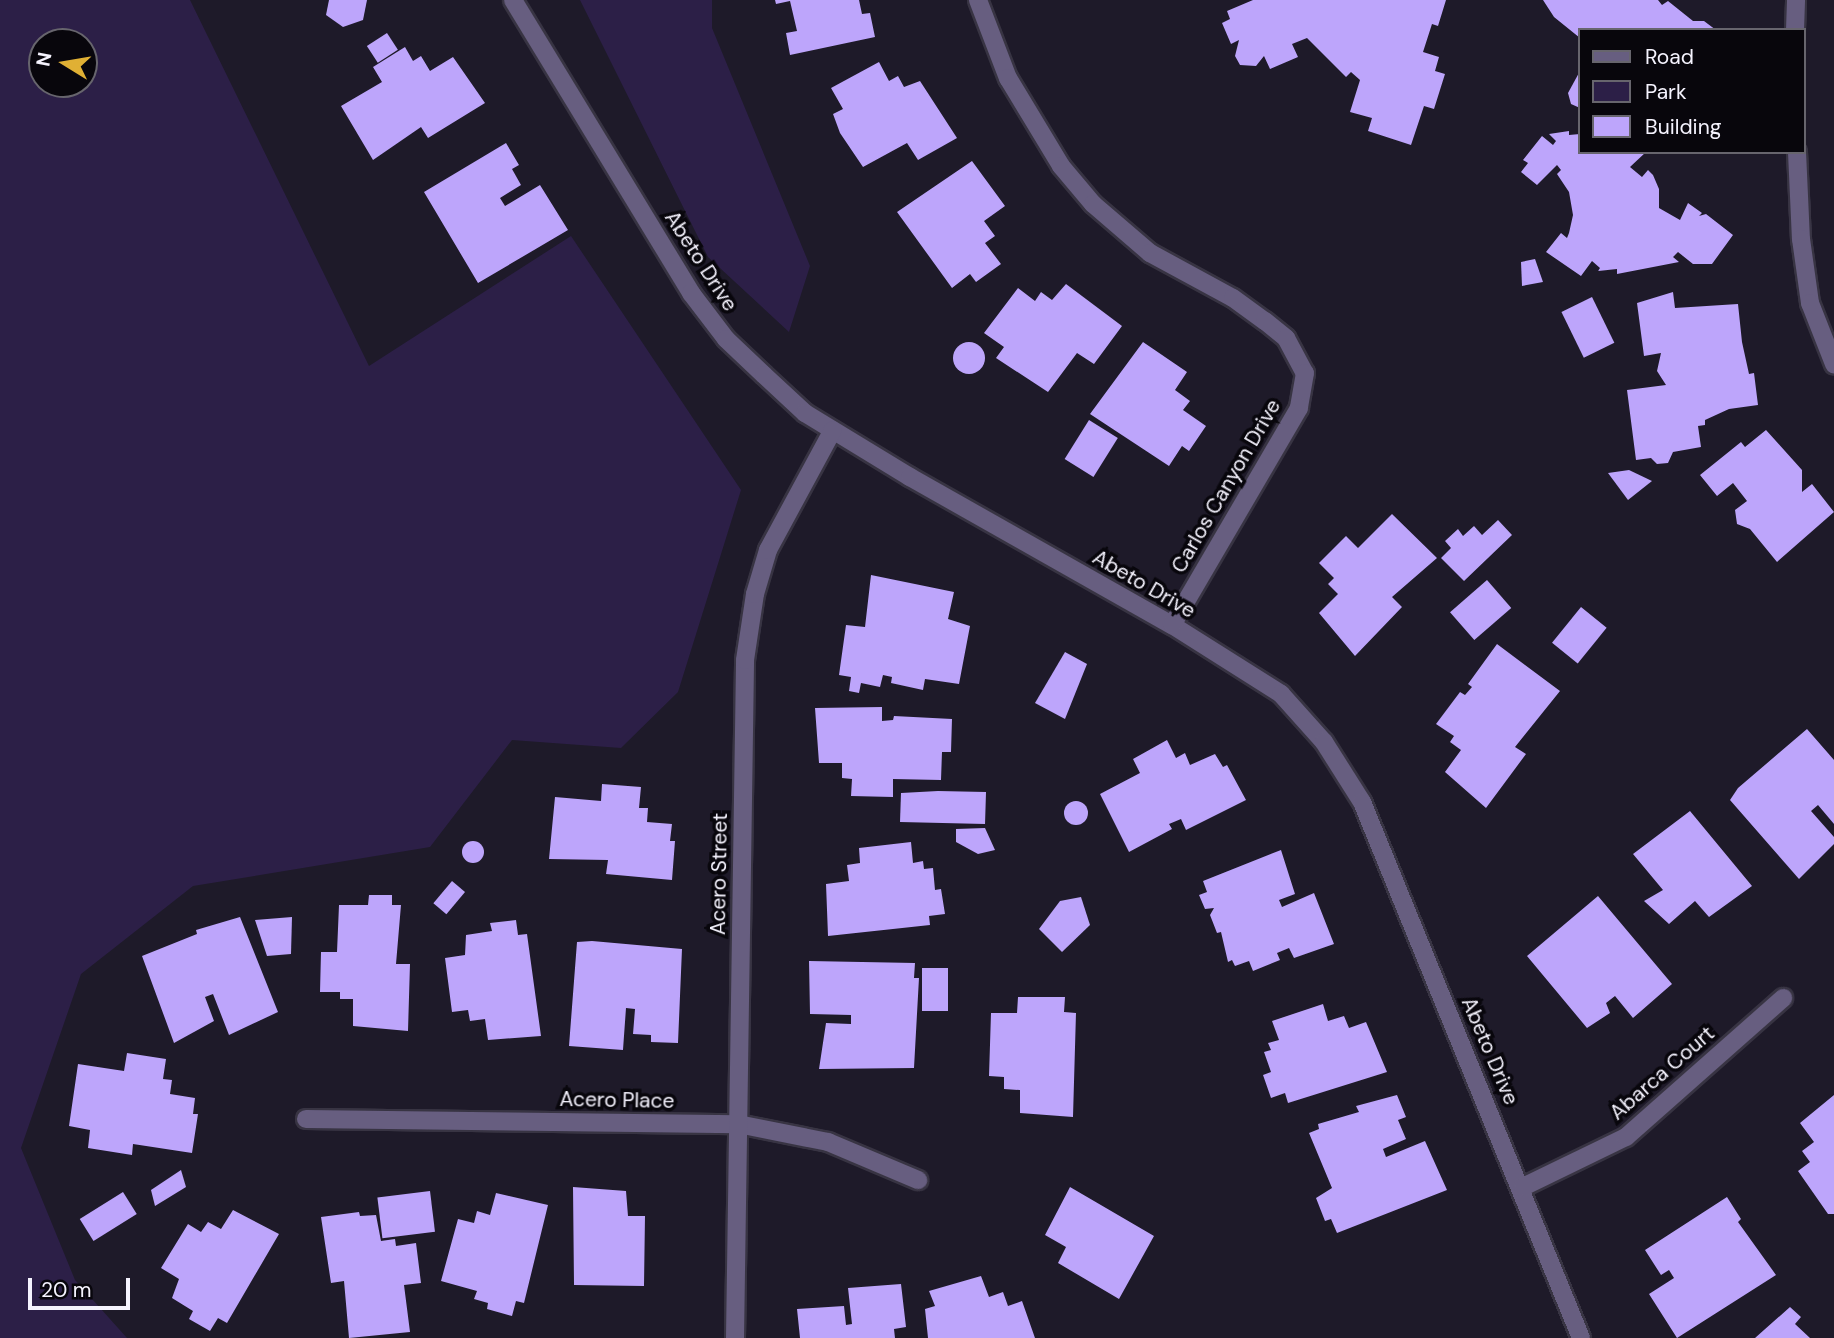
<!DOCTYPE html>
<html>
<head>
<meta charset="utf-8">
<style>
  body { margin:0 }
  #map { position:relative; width:1834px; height:1338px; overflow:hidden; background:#1e1a29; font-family:"DM Sans",sans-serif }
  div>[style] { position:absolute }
  .green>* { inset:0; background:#2c1f47 }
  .building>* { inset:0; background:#bda5fb; transform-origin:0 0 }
  .round { border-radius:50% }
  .roads { filter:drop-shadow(2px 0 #383443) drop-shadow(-2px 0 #383443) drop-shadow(0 2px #383443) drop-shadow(0 -2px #383443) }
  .minor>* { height:18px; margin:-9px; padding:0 9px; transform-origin:9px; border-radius:9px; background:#675e80 }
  span { translate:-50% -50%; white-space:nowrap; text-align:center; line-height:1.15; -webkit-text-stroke:7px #08060c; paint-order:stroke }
  .street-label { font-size:21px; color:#f5f3fe }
  .legend { position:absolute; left:1578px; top:28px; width:228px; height:126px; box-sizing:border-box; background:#08060c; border:2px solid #67656d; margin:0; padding:9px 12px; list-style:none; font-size:21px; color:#f5f3fe }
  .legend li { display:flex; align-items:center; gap:14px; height:35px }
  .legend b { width:35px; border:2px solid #67656d }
  .north { position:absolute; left:28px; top:28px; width:70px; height:70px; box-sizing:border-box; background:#08060c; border:2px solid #67656d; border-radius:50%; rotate:281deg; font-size:19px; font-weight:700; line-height:28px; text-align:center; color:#f5f3fe }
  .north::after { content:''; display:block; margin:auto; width:24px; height:32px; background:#e0b034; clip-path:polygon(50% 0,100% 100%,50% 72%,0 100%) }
  .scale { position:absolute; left:28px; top:1278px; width:102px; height:32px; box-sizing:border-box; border:4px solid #f5f3fe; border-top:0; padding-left:9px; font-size:21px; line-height:24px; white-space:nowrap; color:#f5f3fe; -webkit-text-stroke:5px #08060c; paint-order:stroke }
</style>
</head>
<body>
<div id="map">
  <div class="green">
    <i style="clip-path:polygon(evenodd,0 0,190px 0,369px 366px,571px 236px,741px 490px,678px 692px,621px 748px,512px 740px,430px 847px,193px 886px,81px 974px,21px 1148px,75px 1280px,127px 1338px,0 1338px,0 0,42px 42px,84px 42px,84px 84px,42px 84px,42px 42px)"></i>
    <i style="clip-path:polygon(580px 0,712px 0,712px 28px,810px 266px,789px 332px,708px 257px)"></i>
  </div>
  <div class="building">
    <i style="clip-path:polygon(329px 0,367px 0,363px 20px,343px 27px,326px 15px)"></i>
    <i style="clip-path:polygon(775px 0,859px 0,862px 14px,870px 13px,875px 37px,790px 55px,786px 33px,797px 31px,790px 1px,776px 4px)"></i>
    <i style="clip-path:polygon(1253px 0,1446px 0,1438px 26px,1432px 24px,1423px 52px,1439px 57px,1435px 71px,1445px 74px,1434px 109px,1424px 106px,1411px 145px,1368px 131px,1372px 118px,1350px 112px,1360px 80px,1351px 72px,1346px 77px,1307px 38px,1292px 44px,1298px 57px,1270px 69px,1264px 56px,1256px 66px,1240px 65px,1235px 56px,1239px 40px,1231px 44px,1222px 23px,1230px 19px,1227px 11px)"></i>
    <i style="clip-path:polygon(1543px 0,1658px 0,1662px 5px,1668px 1px,1693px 21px,1704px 21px,1716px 30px,1580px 30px,1580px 38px,1554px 17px)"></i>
    <i style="left:387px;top:33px;width:20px;height:24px;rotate:57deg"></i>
    <i style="clip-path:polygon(405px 47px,413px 61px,421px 56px,430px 71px,453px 57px,485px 103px,428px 138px,421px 127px,373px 160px,341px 106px,382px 82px,373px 67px)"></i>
    <i style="clip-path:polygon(879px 62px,889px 81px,898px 76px,904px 87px,920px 81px,957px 138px,918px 160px,907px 143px,863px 167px,840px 133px,833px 114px,843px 109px,831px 88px)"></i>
    <i style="clip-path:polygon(1580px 71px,1580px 108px,1571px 104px,1568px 93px)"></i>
    <i style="clip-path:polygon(1569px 131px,1569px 135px,1580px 134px,1580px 152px,1646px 152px,1630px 167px,1642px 177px,1648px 170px,1653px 175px,1659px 189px,1659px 208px,1680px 220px,1688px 203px,1702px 213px,1699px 216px,1706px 214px,1733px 235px,1712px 264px,1693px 264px,1678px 252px,1673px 257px,1679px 262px,1617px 274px,1617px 269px,1598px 271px,1600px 268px,1592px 261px,1581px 276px,1546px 252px,1561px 233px,1567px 238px,1569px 233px,1573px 215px,1569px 192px,1557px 174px,1561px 170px,1557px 165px,1537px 185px,1521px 172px,1528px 163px,1523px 160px,1542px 136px,1553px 145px,1556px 141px,1549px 134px)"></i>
    <i style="clip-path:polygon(506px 143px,519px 165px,512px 169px,521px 185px,500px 198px,505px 206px,540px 185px,568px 230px,478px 283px,424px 192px)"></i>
    <i style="clip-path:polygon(972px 161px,1005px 206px,984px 221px,995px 236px,985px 243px,1001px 264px,976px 282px,970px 274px,952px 288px,897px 212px)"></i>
    <i style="clip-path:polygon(1535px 259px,1543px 282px,1522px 286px,1521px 262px)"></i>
    <i style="clip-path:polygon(1066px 284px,1122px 326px,1094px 364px,1077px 353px,1048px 392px,996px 358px,1004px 347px,984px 333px,1018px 288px,1035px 301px,1041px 292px,1052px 300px)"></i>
    <i style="clip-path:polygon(1673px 292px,1675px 308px,1738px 304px,1742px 342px,1749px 374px,1754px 373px,1758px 405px,1729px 409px,1705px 420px,1705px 425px,1698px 426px,1701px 447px,1673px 452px,1668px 463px,1657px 464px,1651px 458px,1636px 460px,1627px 390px,1666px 385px,1657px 371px,1661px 353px,1644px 356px,1637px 303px)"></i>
    <i style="left:1592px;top:297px;width:51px;height:34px;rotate:64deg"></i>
    <i class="round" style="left:953px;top:342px;width:32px;height:32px"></i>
    <i style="clip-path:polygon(1143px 342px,1187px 372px,1175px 390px,1190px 401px,1183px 410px,1206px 426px,1189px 451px,1182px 446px,1169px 466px,1090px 414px)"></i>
    <i style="left:1089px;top:420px;width:34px;height:46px;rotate:32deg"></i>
    <i style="clip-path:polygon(1766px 430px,1802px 470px,1802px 492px,1812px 484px,1834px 512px,1777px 562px,1750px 529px,1737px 524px,1735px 510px,1747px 501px,1733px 483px,1717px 496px,1700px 475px,1741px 442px,1745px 447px)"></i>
    <i style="clip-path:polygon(1629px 470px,1652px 481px,1628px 500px,1608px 473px)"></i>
    <i style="clip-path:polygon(1392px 514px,1437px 558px,1392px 597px,1402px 607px,1355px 656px,1319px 613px,1338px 594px,1328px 584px,1334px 578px,1319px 563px,1346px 536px,1358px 548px)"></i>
    <i style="clip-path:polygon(1498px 520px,1512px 535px,1464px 581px,1441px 558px,1451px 548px,1445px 541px,1458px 529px,1463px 536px,1474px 526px,1482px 535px)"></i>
    <i style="clip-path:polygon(871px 575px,954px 592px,948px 619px,970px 626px,959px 684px,925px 679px,923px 690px,891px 683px,892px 677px,883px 675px,880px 687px,861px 683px,859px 693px,849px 691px,851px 677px,839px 675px,846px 625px,865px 627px)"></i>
    <i style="left:1487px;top:580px;width:37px;height:49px;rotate:49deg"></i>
    <i style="left:1581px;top:607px;width:33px;height:46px;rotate:39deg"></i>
    <i style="clip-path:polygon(1497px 644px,1560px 691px,1515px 747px,1526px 754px,1486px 808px,1445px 772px,1461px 750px,1450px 742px,1454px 736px,1436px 724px,1460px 692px,1465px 695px,1472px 687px,1468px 684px)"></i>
    <i style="clip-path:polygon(1065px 652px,1087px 664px,1065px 719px,1035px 703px)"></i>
    <i style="clip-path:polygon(882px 707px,882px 721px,893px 720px,894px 716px,952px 719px,951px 752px,942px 752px,941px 780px,893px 779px,893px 797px,851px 796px,852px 779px,842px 778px,842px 763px,819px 763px,815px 708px)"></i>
    <i style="clip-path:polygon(1807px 729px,1834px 760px,1834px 824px,1818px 805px,1811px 811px,1834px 837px,1834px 844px,1799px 879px,1730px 800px,1738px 788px)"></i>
    <i style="clip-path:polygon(1167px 740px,1176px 758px,1185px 753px,1190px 765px,1215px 754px,1223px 767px,1227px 765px,1246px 800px,1186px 830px,1181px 819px,1169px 824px,1172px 829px,1129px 852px,1100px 794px,1140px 773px,1133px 759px)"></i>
    <i style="clip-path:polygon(602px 784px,641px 787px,639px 808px,648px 808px,647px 822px,672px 824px,670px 841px,675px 841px,672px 880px,606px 874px,608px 860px,549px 859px,555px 797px,601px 801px)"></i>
    <i style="clip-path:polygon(938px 791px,986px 792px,985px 824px,900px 822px,901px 793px)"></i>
    <i class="round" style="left:1064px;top:801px;width:24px;height:24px"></i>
    <i style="clip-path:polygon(1690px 811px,1752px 886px,1709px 917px,1695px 901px,1669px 924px,1644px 901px,1663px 890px,1633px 854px)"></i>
    <i style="clip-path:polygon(985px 828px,995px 850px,978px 854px,956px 842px,956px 829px)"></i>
    <i class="round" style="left:462px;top:841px;width:22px;height:22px"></i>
    <i style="clip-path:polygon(911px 842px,913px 863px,923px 861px,924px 869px,933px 868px,935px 890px,941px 889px,945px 914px,929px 916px,930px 925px,828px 936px,826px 884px,849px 881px,847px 865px,860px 863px,859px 848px)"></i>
    <i style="clip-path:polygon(1281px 850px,1295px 894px,1279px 900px,1282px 907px,1314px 893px,1334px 944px,1294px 958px,1289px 948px,1277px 953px,1280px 960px,1253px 971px,1249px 961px,1235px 966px,1232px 960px,1228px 962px,1221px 932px,1217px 933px,1210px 915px,1214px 908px,1205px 909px,1199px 895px,1207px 892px,1203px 881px)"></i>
    <i style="left:452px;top:881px;width:17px;height:29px;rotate:40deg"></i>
    <i style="clip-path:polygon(369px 895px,392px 895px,392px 905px,401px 905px,396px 964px,410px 964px,408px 1031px,353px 1026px,353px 999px,340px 999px,340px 992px,320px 992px,321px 952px,337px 952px,339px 905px,368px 905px)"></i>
    <i style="clip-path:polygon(1598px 896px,1672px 984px,1633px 1018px,1615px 996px,1606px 1003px,1610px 1013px,1587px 1028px,1527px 956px)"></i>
    <i style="clip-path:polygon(1081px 897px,1090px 925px,1062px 952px,1039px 929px,1060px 901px)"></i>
    <i style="clip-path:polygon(240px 917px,278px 1012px,229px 1035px,213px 994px,205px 997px,214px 1021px,174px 1043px,142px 956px,197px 934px,196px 930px)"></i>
    <i style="clip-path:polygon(292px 917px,291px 954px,267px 956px,255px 920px)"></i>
    <i style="clip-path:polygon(516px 920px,518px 935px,527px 934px,541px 1036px,488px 1040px,485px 1019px,470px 1021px,468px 1010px,452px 1012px,445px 958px,465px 955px,466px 935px,492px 931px,490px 923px)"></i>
    <i style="clip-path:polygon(592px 941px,682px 949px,678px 1043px,651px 1042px,651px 1035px,633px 1034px,635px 1009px,626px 1008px,623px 1050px,569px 1046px,577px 942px)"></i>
    <i style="clip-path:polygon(809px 961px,915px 963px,914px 978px,919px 978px,914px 1068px,819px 1069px,826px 1023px,851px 1024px,851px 1015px,810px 1014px)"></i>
    <i style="left:922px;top:968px;width:26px;height:43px"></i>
    <i style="clip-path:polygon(1018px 997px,1065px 997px,1064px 1012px,1076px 1013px,1073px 1117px,1020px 1113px,1020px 1090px,1004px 1089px,1004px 1077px,989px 1076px,991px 1013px,1017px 1013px)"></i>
    <i style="clip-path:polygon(1323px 1004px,1328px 1021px,1344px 1016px,1349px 1028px,1366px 1022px,1387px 1072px,1288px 1103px,1285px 1093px,1271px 1098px,1263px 1075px,1271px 1072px,1264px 1052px,1271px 1050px,1268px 1043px,1279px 1040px,1272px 1021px)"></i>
    <i style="clip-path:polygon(127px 1053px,166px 1059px,163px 1079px,172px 1080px,170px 1094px,195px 1098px,193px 1114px,198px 1114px,192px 1153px,133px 1144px,132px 1155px,88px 1148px,90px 1130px,69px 1126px,78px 1064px,124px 1071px)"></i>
    <i style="clip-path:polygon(1397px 1095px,1406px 1117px,1398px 1120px,1406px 1139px,1383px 1149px,1386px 1157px,1425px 1141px,1447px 1190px,1337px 1233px,1331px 1219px,1325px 1221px,1316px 1198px,1332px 1188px,1309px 1133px,1319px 1129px,1318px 1124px,1359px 1112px,1356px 1106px)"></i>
    <i style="clip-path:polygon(1834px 1095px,1834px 1214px,1828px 1214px,1798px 1171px,1810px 1162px,1802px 1151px,1814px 1142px,1800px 1123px)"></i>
    <i style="clip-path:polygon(181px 1170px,186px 1187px,155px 1206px,151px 1190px)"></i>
    <i style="clip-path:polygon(573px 1187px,626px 1191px,628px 1216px,645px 1216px,644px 1286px,574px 1285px)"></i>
    <i style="clip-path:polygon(1070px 1187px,1154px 1236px,1119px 1299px,1058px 1263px,1066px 1247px,1045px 1235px)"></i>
    <i style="left:430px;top:1191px;width:41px;height:53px;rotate:83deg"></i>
    <i style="left:123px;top:1192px;width:26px;height:51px;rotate:58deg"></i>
    <i style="clip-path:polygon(496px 1193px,548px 1205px,524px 1303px,516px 1301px,512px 1316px,487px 1309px,488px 1303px,474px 1299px,477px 1291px,441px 1281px,458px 1219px,474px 1223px,477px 1211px,490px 1215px)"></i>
    <i style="clip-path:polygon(1727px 1197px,1741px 1219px,1738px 1222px,1776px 1275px,1677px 1338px,1649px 1294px,1674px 1278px,1669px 1270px,1661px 1275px,1645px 1250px)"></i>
    <i style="clip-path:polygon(233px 1210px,279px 1234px,227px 1323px,218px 1318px,210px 1331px,189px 1319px,193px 1311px,172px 1298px,179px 1279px,161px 1268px,188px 1224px,201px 1232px,208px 1222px,221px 1229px)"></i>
    <i style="clip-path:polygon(359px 1212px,360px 1216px,376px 1215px,381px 1241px,395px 1239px,396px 1246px,416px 1243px,421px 1283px,404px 1285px,410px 1332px,349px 1338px,344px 1281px,331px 1283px,321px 1217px)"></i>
    <i style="clip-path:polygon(981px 1276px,989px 1297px,1003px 1292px,1008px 1306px,1022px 1301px,1035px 1338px,928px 1338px,925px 1309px,935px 1306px,929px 1291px)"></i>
    <i style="clip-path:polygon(901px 1284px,906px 1327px,894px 1329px,895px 1338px,800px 1338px,797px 1309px,844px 1306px,846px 1325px,852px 1324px,848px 1288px)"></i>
    <i style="clip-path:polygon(1790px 1307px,1801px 1317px,1795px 1324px,1810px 1338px,1755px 1338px)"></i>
  </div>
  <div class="roads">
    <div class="minor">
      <i style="left:513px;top:0;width:343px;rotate:58.7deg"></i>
      <i style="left:691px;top:293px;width:58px;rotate:52.7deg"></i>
      <i style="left:726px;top:339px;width:52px;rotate:43.5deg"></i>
      <i style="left:764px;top:375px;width:56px;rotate:42.8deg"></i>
      <i style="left:805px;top:413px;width:123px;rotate:31.4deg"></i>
      <i style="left:910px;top:477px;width:301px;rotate:29.5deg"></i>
      <i style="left:1172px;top:625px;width:129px;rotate:32.3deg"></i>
      <i style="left:1281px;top:694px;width:64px;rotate:48.1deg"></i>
      <i style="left:1324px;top:742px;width:71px;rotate:57.7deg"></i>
      <i style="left:1362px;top:802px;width:579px;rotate:67.78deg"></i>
      <i style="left:978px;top:0;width:84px;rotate:69deg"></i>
      <i style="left:1008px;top:78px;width:103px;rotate:58.9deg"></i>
      <i style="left:1061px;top:166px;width:50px;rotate:49.9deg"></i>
      <i style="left:1093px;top:204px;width:75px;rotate:40.7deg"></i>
      <i style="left:1150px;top:253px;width:94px;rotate:28.5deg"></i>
      <i style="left:1233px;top:298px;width:39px;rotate:36deg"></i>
      <i style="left:1265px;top:321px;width:27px;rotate:39deg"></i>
      <i style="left:1286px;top:338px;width:40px;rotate:62deg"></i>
      <i style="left:1305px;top:373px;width:36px;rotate:100deg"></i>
      <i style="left:1299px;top:408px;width:251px;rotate:120.3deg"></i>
      <i style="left:1795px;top:30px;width:30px;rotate:-88deg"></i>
      <i style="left:1797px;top:152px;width:87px;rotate:87.4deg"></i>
      <i style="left:1801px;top:239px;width:65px;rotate:82deg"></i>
      <i style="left:1810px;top:303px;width:66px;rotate:68.5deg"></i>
      <i style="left:306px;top:1119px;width:432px;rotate:0.7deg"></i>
      <i style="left:738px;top:1124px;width:92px;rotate:11.3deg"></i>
      <i style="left:828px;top:1142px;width:98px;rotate:22.9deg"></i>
      <i style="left:1523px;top:1187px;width:114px;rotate:-25.9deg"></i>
      <i style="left:1626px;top:1137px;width:210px;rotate:-41.5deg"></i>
      <i style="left:735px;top:1338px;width:678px;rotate:-89.15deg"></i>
      <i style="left:745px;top:660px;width:67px;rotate:-81.4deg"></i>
      <i style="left:755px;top:594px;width:46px;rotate:-73.5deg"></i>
      <i style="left:768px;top:550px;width:136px;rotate:-61.6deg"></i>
    </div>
  </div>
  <div class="street-label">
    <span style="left:701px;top:261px;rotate:57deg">Abeto Drive</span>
    <span style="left:1226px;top:486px;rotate:-60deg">Carlos Canyon Drive</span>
    <span style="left:1144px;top:584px;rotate:30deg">Abeto Drive</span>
    <span style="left:719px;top:874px;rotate:-89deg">Acero Street</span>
    <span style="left:1490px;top:1051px;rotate:67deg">Abeto Drive</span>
    <span style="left:1662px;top:1073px;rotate:-41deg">Abarca Court</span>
    <span style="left:617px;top:1100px;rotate:1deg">Acero Place</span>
  </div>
  <ul class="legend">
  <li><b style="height:9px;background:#675e80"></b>Road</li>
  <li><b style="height:19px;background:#2c1f47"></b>Park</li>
  <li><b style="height:19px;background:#bda5fb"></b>Building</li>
  </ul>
  <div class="north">N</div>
  <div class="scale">20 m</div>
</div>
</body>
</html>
